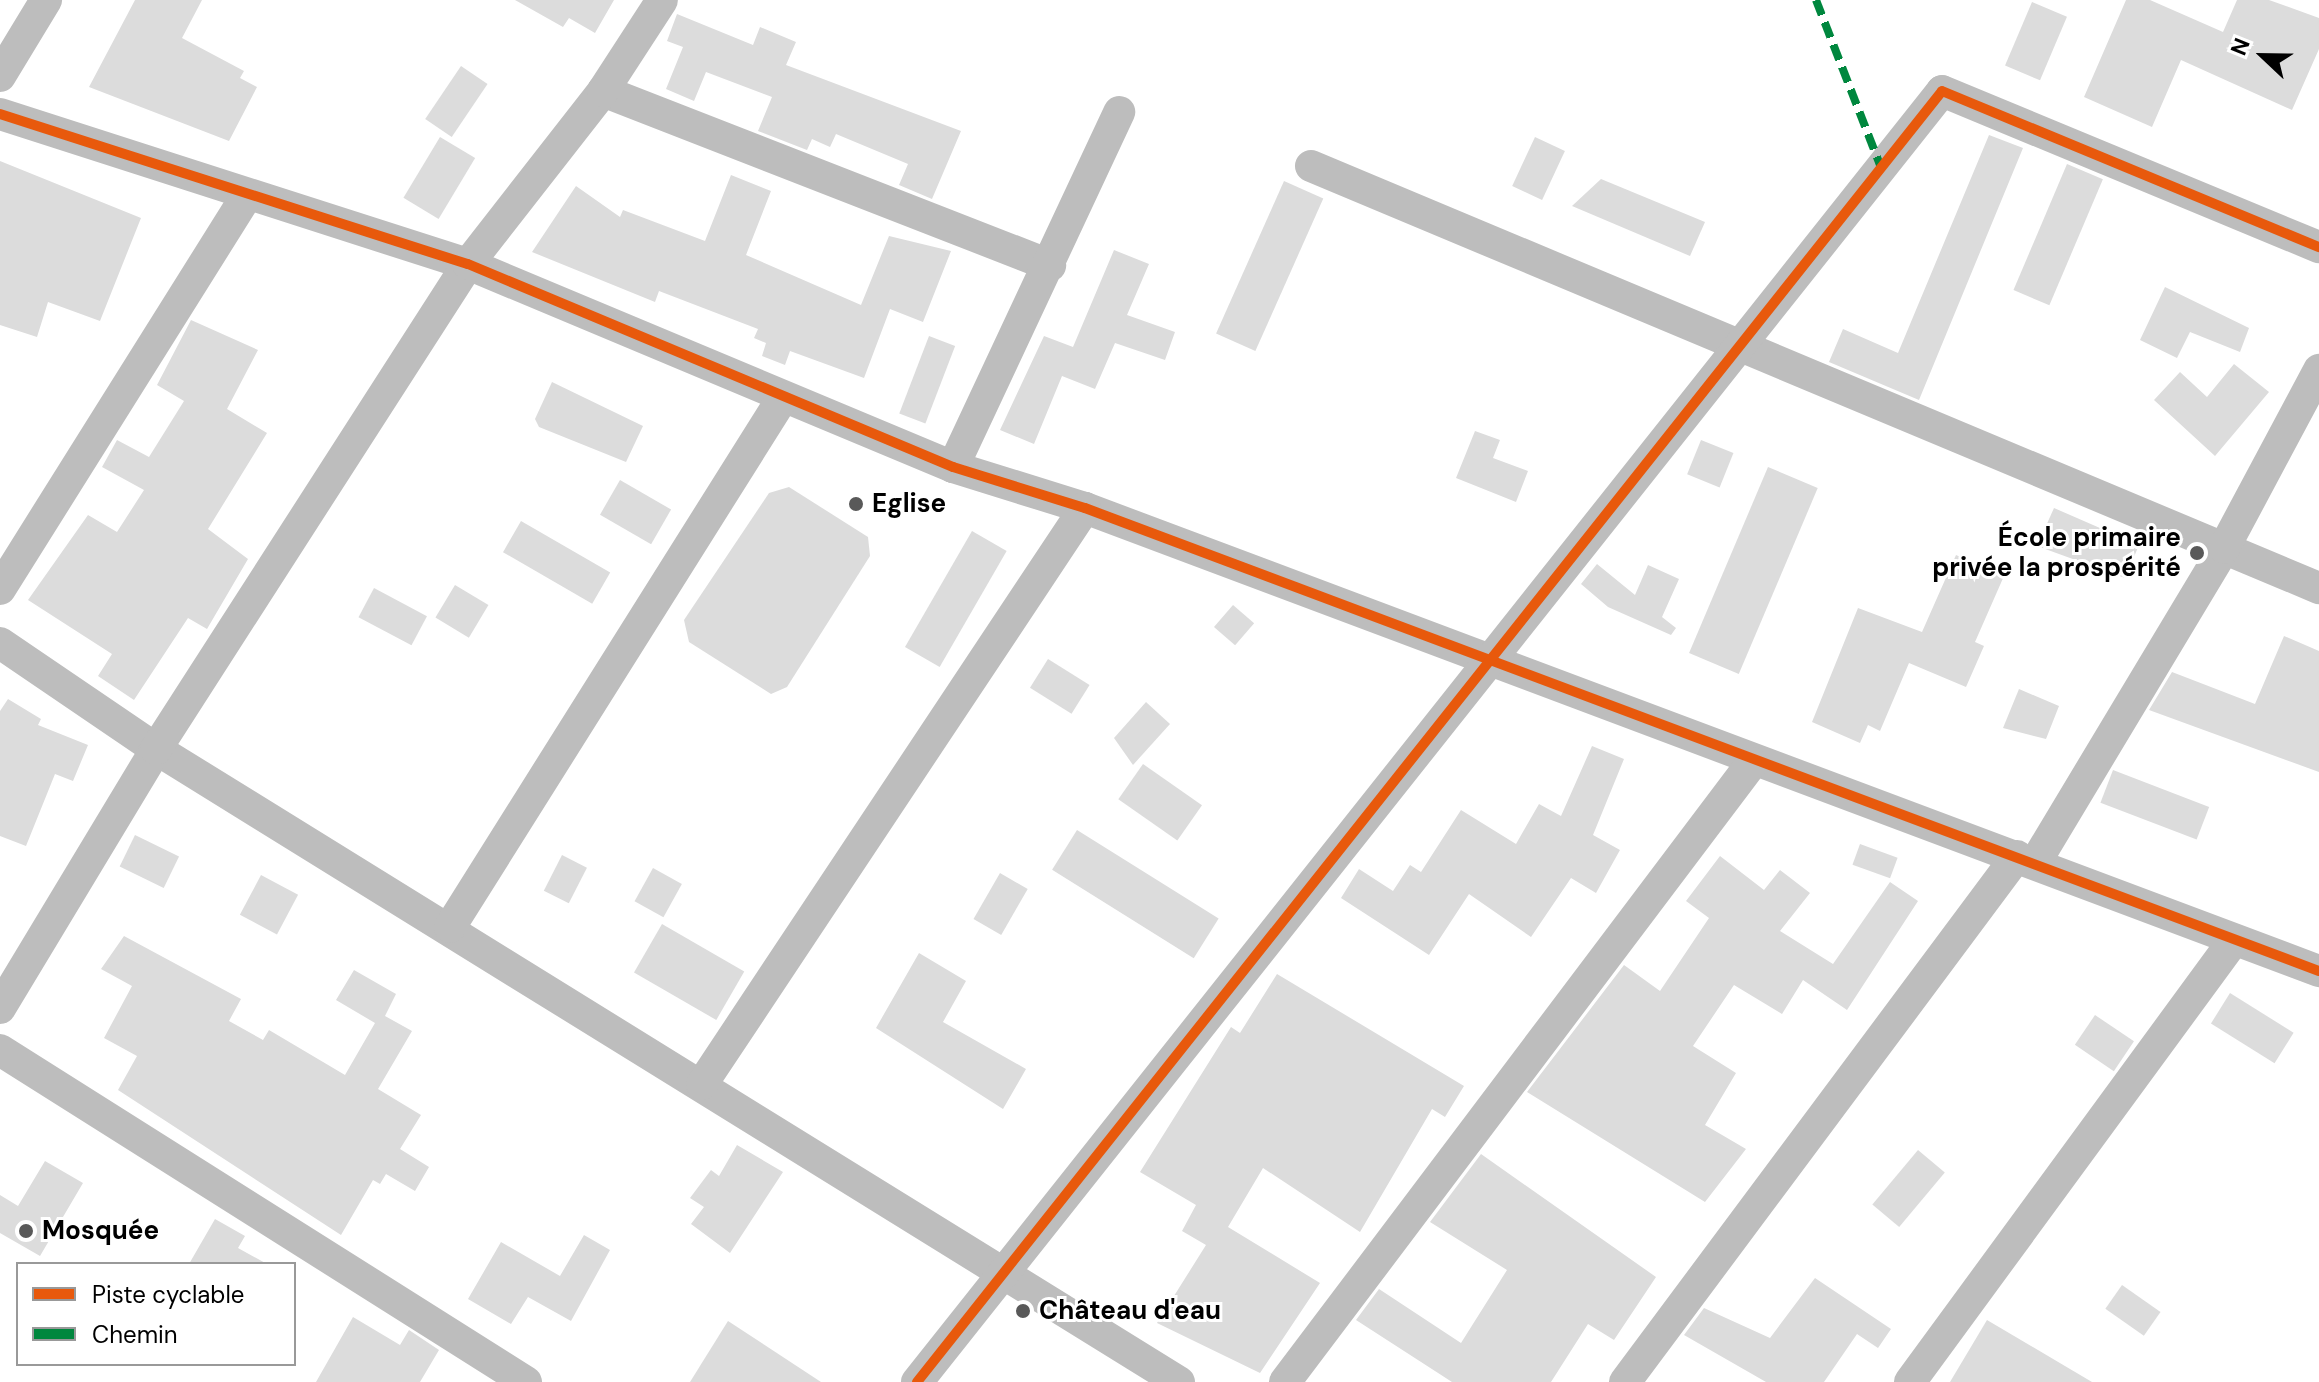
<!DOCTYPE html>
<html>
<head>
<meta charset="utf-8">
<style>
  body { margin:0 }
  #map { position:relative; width:2319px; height:1382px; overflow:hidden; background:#fff; font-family:"DM Sans",sans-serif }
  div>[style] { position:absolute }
  .building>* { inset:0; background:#dcdcdc; transform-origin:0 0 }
  .street>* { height:32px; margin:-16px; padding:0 16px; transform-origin:16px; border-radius:16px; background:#bdbdbd }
  .quiet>* { height:8px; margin-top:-4px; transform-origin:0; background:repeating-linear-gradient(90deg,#00873e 0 16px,transparent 0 24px) }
  .cycleway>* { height:10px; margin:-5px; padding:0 5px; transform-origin:5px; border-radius:5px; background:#e8590c }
  .dots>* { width:22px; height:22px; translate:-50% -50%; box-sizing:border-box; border:4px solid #fff; border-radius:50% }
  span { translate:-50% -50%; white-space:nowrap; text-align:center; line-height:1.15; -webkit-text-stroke:6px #fff; paint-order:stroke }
  .poi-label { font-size:26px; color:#000; font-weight:700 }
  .left { translate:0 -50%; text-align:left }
  .right { translate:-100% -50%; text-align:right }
  .legend { position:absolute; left:16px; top:1262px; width:280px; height:104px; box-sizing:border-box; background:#fff; border:2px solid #999; margin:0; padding:10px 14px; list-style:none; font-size:24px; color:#000 }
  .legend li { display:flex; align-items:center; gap:16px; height:40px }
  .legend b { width:40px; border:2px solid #999 }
  .north { position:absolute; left:2223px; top:16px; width:80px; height:80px; -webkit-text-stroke:6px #fff; paint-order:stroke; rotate:292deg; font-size:22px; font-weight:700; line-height:32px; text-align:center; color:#000 }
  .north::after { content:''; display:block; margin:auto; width:28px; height:36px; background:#000; clip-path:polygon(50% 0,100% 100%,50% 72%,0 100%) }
</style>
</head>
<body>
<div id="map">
  <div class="building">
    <i style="clip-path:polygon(135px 0,202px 0,182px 38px,244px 71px,240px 78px,257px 87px,229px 141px,89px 87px)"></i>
    <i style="clip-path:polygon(515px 0,614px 0,595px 33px,569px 18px,563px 27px)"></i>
    <i style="clip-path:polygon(2126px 0,2150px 0,2223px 32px,2237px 0,2269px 0,2319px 18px,2319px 49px,2292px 110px,2181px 60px,2152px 127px,2084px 97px)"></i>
    <i style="left:2032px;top:2px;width:38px;height:69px;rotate:23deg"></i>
    <i style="clip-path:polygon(677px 14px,753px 45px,760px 27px,796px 42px,786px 65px,961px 131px,932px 199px,899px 185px,908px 164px,836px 134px,830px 147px,812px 139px,807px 150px,758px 131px,772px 97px,706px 72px,694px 101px,666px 89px,683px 47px,667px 41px)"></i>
    <i style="left:461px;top:66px;width:32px;height:64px;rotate:34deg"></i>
    <i style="clip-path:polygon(1989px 135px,2023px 148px,1919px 400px,1829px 362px,1843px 329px,1898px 353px)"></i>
    <i style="left:440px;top:137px;width:41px;height:71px;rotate:31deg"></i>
    <i style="left:1535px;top:137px;width:33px;height:54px;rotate:25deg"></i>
    <i style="clip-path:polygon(0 161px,141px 218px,100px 321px,48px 302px,37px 337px,0 325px)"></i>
    <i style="left:2067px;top:164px;width:39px;height:137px;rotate:23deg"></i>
    <i style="clip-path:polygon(731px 175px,771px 191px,746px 255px,861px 305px,889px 236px,951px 251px,923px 322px,890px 309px,864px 378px,790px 351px,785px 365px,762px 356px,766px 343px,754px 338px,758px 329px,659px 291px,655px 302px,532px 252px,576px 186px,620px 217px,623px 210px,705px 241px)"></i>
    <i style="clip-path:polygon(1601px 179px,1705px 222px,1690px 256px,1572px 206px)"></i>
    <i style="left:1284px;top:181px;width:43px;height:167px;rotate:24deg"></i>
    <i style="clip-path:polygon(1114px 250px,1149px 264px,1127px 315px,1175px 332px,1165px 360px,1115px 343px,1095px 389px,1062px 376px,1034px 444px,1000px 430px,1044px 336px,1073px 347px)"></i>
    <i style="clip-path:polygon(2165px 287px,2249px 328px,2240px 352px,2190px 332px,2177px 358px,2140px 340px)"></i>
    <i style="clip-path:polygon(191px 320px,258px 350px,227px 409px,267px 433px,208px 529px,248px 559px,207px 629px,188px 618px,134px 700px,98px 676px,112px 654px,28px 600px,88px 515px,117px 532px,144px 490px,102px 467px,117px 440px,149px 457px,184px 401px,157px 385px)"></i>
    <i style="left:929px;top:336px;width:28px;height:83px;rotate:21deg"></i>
    <i style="clip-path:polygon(2234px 364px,2269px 392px,2215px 456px,2154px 400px,2180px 372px,2207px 397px)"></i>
    <i style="clip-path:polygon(552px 382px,643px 426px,626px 462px,539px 427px,535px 419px)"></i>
    <i style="clip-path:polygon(1475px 431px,1500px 440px,1493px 458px,1528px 471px,1516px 502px,1456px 478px)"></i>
    <i style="left:1701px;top:440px;width:35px;height:37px;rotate:22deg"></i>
    <i style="left:1768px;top:467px;width:54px;height:202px;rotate:23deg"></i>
    <i style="left:620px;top:480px;width:59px;height:40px;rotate:30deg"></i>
    <i style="clip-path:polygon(789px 487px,868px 537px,870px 556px,787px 687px,771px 694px,689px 642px,684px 620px,769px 493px)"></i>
    <i style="clip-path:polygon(2054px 508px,2139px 545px,2125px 578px,2037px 546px)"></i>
    <i style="left:521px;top:521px;width:103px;height:36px;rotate:30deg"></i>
    <i style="left:972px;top:531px;width:40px;height:134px;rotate:30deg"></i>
    <i style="clip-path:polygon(1956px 555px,2004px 576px,1975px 642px,1984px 646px,1966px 687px,1909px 663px,1880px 731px,1868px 725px,1860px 743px,1812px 722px,1858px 608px,1922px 632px)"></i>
    <i style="clip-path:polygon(1597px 564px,1635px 595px,1648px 565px,1679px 579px,1662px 617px,1676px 628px,1671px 635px,1608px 607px,1581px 584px)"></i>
    <i style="left:455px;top:585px;width:39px;height:38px;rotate:31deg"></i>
    <i style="left:374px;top:588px;width:60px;height:33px;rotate:28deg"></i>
    <i style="left:1233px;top:605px;width:28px;height:29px;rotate:41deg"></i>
    <i style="clip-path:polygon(2284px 636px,2319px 651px,2319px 772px,2149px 710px,2172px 672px,2255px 704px)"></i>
    <i style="left:1048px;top:659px;width:49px;height:34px;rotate:32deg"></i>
    <i style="clip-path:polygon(2019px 689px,2059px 706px,2046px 739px,2003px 728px)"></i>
    <i style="clip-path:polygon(8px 699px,41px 719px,38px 725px,88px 745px,73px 781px,55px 774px,26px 846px,0 836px,0 711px)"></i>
    <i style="clip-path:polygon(1146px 702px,1170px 724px,1133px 765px,1114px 738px)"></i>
    <i style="clip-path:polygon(1592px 746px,1624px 759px,1593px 835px,1620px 850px,1596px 893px,1571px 878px,1531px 937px,1469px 894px,1429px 955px,1341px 898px,1359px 869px,1393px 891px,1410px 865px,1421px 872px,1461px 810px,1516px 844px,1539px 804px,1561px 816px)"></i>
    <i style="left:1143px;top:764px;width:72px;height:43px;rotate:35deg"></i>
    <i style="left:2113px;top:770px;width:103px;height:35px;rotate:21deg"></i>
    <i style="left:1077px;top:830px;width:167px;height:47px;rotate:32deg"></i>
    <i style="left:135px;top:835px;width:49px;height:35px;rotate:26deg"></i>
    <i style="left:1860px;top:844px;width:40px;height:22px;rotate:20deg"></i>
    <i style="left:562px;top:855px;width:28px;height:40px;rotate:27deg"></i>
    <i style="clip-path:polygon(1720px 856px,1764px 890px,1780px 870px,1810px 893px,1780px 931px,1833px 964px,1890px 882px,1918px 901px,1847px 1010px,1803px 980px,1782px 1014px,1734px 985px,1693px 1046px,1736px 1073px,1705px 1125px,1746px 1149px,1705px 1202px,1527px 1092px,1624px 965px,1660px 991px,1709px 918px,1686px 901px)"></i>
    <i style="left:653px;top:868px;width:33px;height:38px;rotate:29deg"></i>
    <i style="left:1000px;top:873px;width:32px;height:53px;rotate:30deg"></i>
    <i style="left:261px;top:875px;width:42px;height:45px;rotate:28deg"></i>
    <i style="left:662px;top:924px;width:95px;height:56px;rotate:30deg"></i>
    <i style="clip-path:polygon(124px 936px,241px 999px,229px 1021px,263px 1040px,269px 1030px,345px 1075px,375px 1023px,336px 1000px,354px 970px,396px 994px,385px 1016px,412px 1031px,378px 1089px,421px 1115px,400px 1149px,429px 1167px,415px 1191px,386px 1174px,380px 1184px,373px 1180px,341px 1235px,118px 1090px,137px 1056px,104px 1038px,132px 986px,101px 969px)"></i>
    <i style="clip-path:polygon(919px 953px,966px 981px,943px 1022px,1026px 1069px,1003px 1109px,876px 1028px)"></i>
    <i style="clip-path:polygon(1277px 974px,1464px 1086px,1445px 1117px,1432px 1109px,1360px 1232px,1263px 1168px,1228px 1227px,1320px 1283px,1260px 1373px,1157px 1323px,1206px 1245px,1182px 1231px,1196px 1205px,1140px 1172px,1231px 1027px,1240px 1033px)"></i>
    <i style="left:2230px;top:993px;width:75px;height:36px;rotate:32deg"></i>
    <i style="left:2095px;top:1015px;width:47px;height:36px;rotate:34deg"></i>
    <i style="clip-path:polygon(737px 1145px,783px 1172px,730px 1253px,691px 1224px,704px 1207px,690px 1198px,711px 1170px,719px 1176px)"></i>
    <i style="left:1918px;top:1150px;width:35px;height:71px;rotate:40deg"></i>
    <i style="clip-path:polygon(1481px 1154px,1656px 1277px,1614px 1340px,1588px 1324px,1551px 1382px,1452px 1382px,1356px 1320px,1379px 1289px,1461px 1343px,1507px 1270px,1430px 1222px)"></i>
    <i style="clip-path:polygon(45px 1161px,83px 1183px,40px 1256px,0 1233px,0 1195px,18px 1206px)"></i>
    <i style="clip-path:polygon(215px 1219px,245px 1236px,238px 1248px,267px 1264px,189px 1264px)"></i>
    <i style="clip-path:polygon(584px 1235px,610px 1250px,571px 1321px,528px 1297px,511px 1324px,468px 1299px,501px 1242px,560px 1276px)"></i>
    <i style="clip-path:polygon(1815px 1278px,1891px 1329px,1878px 1348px,1857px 1334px,1824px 1382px,1766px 1382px,1684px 1335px,1704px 1308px,1770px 1338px)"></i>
    <i style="left:2122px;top:1285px;width:47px;height:29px;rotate:35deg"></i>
    <i style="clip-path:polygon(353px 1317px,400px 1345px,409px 1330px,439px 1350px,420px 1382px,316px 1382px)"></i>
    <i style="clip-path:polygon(1987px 1320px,2092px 1382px,1950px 1382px)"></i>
    <i style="clip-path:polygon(728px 1321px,821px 1382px,690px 1382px)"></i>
  </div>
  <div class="street">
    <i style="left:0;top:76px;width:89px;rotate:-58.8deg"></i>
    <i style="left:603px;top:91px;width:480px;rotate:21.3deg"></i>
    <i style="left:0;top:114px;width:491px;rotate:17.8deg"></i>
    <i style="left:468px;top:264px;width:526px;rotate:22.71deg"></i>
    <i style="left:953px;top:467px;width:138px;rotate:17.3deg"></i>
    <i style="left:1085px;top:508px;width:1318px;rotate:20.57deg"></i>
    <i style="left:1311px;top:166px;width:1093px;rotate:22.72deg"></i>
    <i style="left:953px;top:467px;width:392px;rotate:-64.9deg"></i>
    <i style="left:0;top:589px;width:465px;rotate:-57.9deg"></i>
    <i style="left:0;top:643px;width:189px;rotate:34.2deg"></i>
    <i style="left:156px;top:749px;width:1203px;rotate:31.75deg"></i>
    <i style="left:2035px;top:863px;width:367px;rotate:-59deg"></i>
    <i style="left:2224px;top:548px;width:202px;rotate:-61.9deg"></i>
    <i style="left:450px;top:927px;width:624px;rotate:-57.84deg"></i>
    <i style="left:0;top:1008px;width:302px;rotate:-58.9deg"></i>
    <i style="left:156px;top:749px;width:577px;rotate:-57.25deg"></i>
    <i style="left:468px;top:264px;width:219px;rotate:-52deg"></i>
    <i style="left:603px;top:91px;width:108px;rotate:-57deg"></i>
    <i style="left:0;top:1050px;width:622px;rotate:32.26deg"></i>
    <i style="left:702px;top:1084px;width:692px;rotate:-56.38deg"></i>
    <i style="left:917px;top:1382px;width:1648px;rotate:-51.55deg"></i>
    <i style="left:1942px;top:91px;width:408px;rotate:22.5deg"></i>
    <i style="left:1285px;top:1382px;width:775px;rotate:-52.97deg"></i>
    <i style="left:1625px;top:1382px;width:656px;rotate:-53.3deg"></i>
    <i style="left:1910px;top:1382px;width:548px;rotate:-53.76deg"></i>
  </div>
  <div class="quiet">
    <i style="left:1816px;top:0;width:180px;rotate:68.8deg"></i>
  </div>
  <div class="cycleway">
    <i style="left:0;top:114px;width:491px;rotate:17.8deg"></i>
    <i style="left:468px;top:264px;width:526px;rotate:22.71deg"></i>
    <i style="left:953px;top:467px;width:138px;rotate:17.3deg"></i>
    <i style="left:1085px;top:508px;width:1318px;rotate:20.57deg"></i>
    <i style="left:917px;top:1382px;width:1648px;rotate:-51.55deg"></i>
    <i style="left:1942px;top:91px;width:408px;rotate:22.5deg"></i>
  </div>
  <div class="dots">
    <i style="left:856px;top:504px;background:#595959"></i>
    <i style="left:2197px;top:553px;background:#595959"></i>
    <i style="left:26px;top:1231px;background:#595959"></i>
    <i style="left:1023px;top:1311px;background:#595959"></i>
  </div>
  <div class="poi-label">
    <span class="left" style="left:872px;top:504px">Eglise</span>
    <span class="right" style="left:2181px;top:553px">École primaire<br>privée la prospérité</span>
    <span class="left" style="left:42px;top:1231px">Mosquée</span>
    <span class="left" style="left:1039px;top:1311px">Château d'eau</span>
  </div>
  <ul class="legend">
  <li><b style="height:10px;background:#e8590c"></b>Piste cyclable</li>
  <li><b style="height:10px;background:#00873e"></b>Chemin</li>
  </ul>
  <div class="north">N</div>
</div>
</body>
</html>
